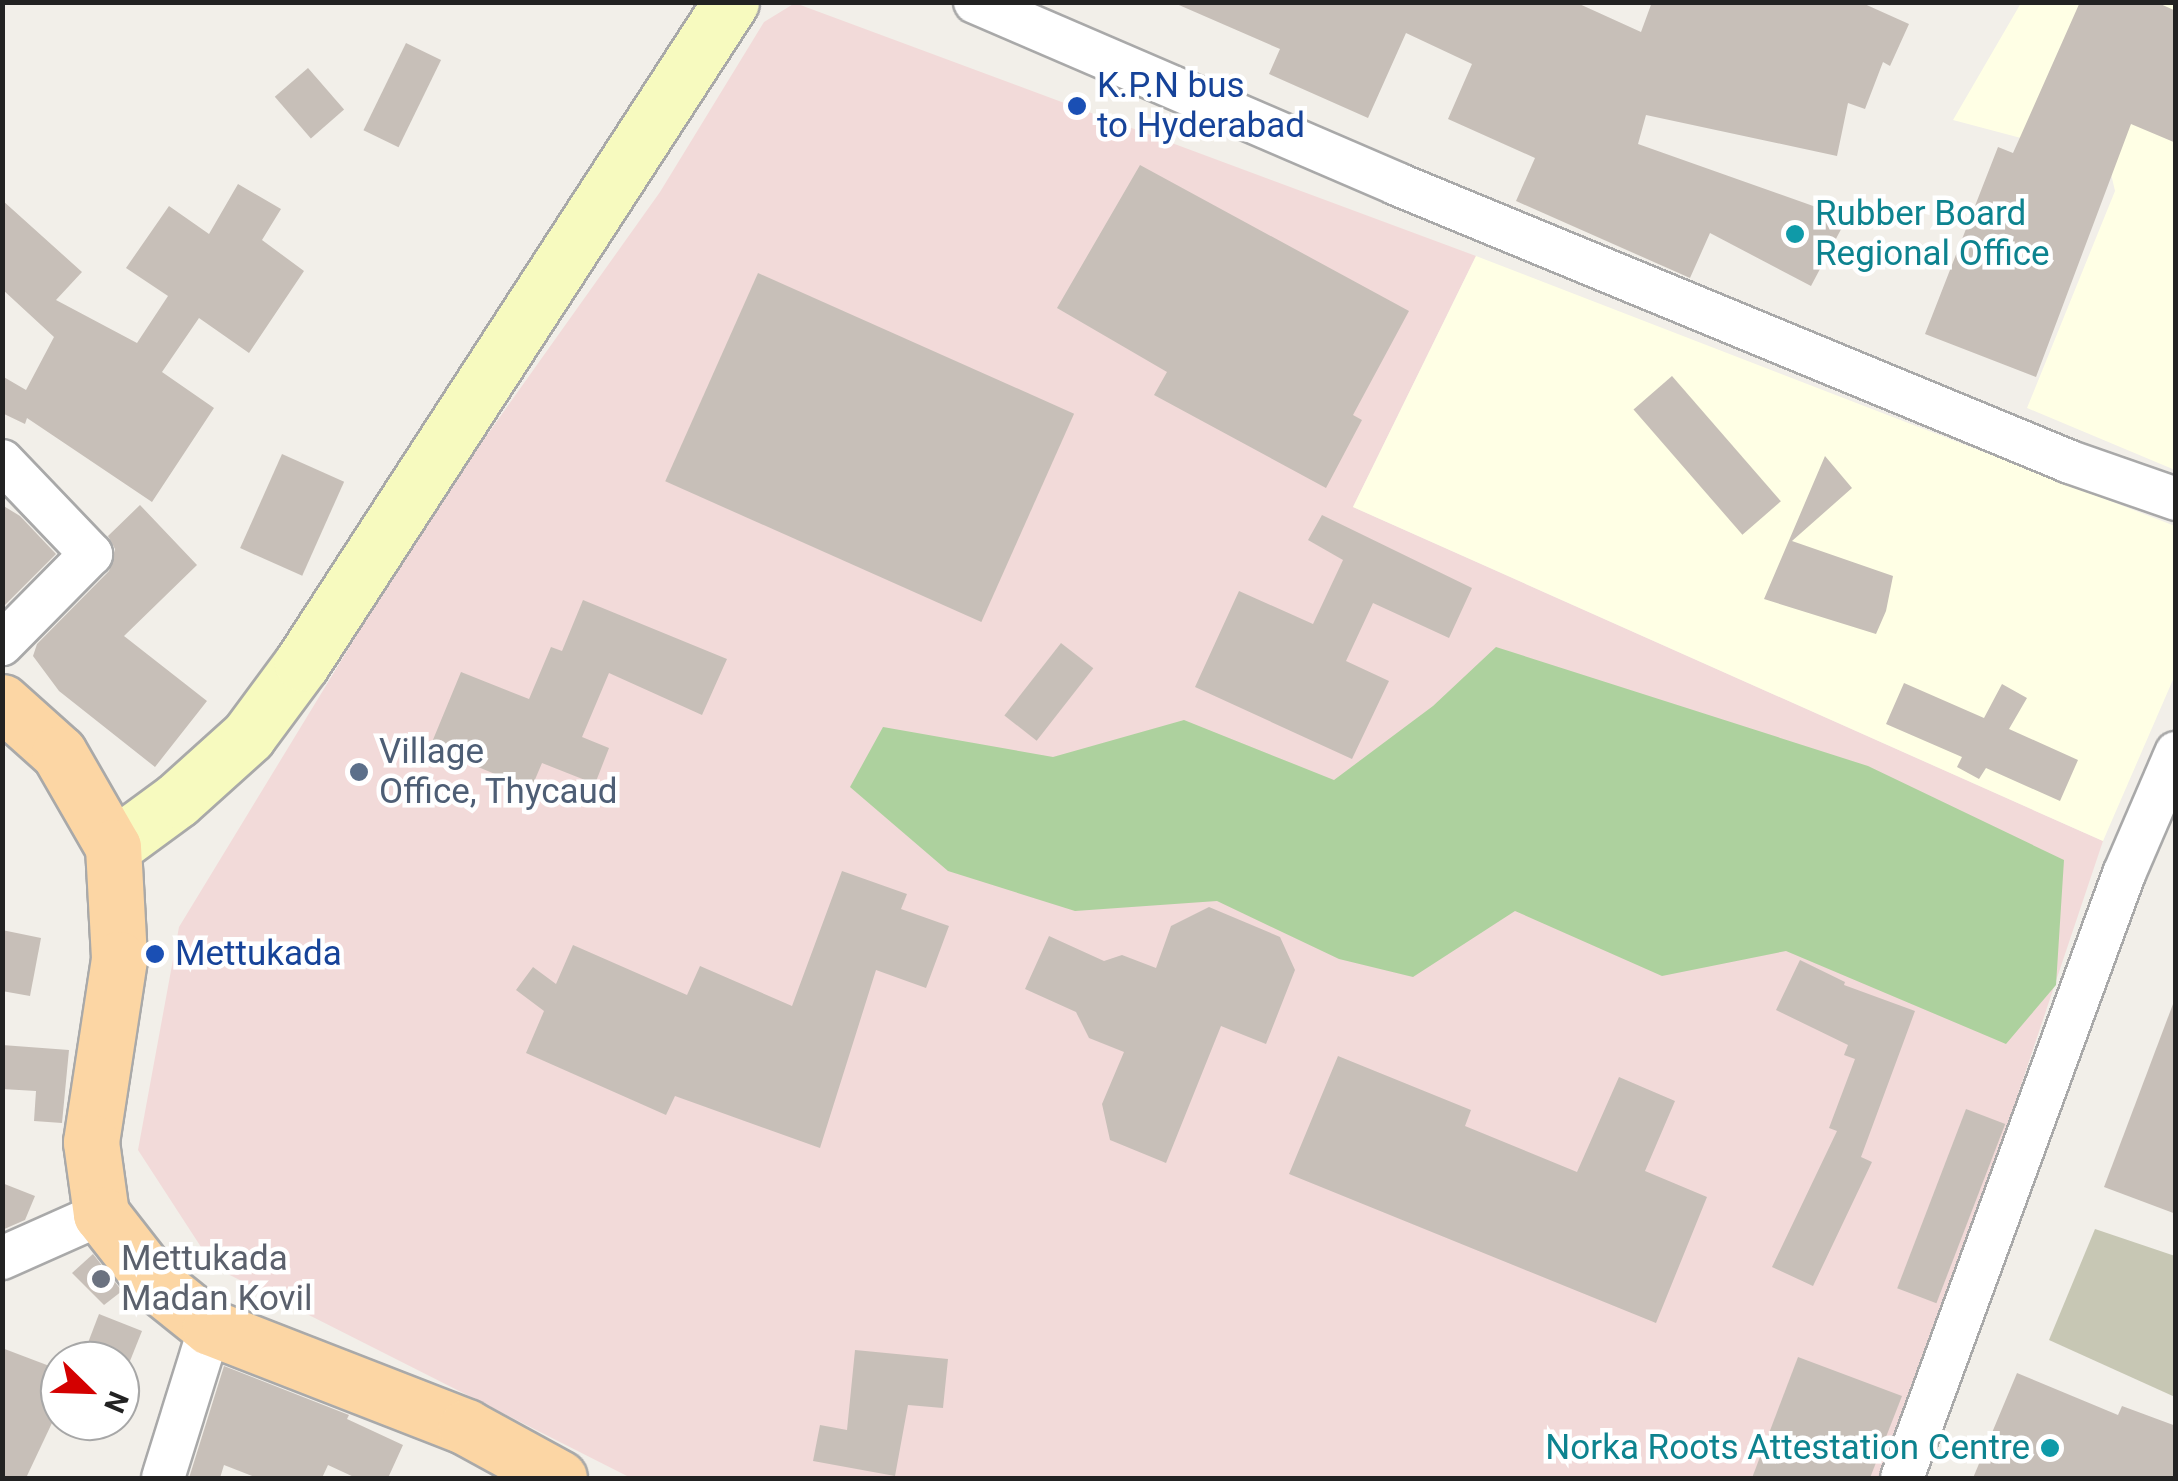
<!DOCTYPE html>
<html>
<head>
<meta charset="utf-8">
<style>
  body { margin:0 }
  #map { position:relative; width:2178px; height:1481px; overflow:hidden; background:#f2efe9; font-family:Roboto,sans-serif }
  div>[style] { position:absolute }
  .commercial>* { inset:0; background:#f2dad9 }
  .education>* { inset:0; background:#ffffe5 }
  .construction>* { inset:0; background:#c7c7b4 }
  .forest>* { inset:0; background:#add19e }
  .building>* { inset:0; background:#c7bfb8; transform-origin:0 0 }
  .roads { filter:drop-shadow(2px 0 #a9a9a9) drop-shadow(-2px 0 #a9a9a9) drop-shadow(0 2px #a9a9a9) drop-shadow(0 -2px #a9a9a9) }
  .street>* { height:42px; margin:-21px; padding:0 21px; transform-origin:21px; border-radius:21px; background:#fff }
  .secondary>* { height:55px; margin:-27.5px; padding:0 27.5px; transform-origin:27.5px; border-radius:27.5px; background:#f7fabf }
  .primary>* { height:55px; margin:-27.5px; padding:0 27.5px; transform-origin:27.5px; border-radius:27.5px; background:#fcd6a4 }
  .dots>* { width:28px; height:28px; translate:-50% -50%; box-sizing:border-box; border:5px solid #fff; border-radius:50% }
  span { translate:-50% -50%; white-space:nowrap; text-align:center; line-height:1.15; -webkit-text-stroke:9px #fff; paint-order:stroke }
  .transit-label { font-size:35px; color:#164399 }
  .left { translate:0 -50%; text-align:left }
  .culture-label { font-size:35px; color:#0d838f }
  .right { translate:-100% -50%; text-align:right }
  .service-label { font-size:35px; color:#4e5e75 }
  .worship-label { font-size:35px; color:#5b616d }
  .frame { position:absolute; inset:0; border:5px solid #222; pointer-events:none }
  .north { position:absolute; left:40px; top:1341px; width:100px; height:100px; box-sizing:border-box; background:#fff; border:2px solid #a7a7a7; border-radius:50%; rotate:113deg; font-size:28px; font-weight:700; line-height:40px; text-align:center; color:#222 }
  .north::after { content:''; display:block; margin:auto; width:35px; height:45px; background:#d40000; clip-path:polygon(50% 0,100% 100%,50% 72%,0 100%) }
</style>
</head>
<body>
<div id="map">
  <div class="commercial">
    <i style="clip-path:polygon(795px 3px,1476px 256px,1353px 507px,2103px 841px,1889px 1478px,631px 1478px,214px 1267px,138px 1150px,179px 927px,428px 518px,660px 192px,764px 22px)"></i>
  </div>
  <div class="education">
    <i style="clip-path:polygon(2021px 3px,2175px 3px,2175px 470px,2027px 408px,2115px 191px,2108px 161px,1953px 120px)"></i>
    <i style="clip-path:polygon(1476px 256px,2175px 526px,2175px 675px,2103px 841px,1353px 507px)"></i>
  </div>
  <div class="construction">
    <i style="clip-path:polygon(2095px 1229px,2175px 1256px,2175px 1397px,2049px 1340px)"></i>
  </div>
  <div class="forest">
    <i style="clip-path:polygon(1496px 647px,1868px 766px,2064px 860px,2056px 985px,2006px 1044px,1786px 951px,1662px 976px,1515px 911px,1413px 977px,1339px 959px,1217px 901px,1075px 911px,948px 871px,850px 787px,883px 727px,1053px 757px,1184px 720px,1334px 780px,1433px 706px)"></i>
  </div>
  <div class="building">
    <i style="clip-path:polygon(1172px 2px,1575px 2px,1641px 32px,1652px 2px,1860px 2px,1909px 24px,1890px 66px,1883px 62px,1865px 109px,1848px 103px,1837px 156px,1646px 115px,1638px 144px,1847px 218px,1811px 286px,1710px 233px,1690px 278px,1516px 201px,1535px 158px,1448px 119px,1472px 64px,1406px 33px,1368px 118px,1269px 74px,1280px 49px)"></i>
    <i style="clip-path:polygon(2080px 2px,2156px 2px,2176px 11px,2176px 143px,2131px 124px,2036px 377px,1925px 334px,1998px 147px,2013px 153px)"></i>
    <i style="left:406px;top:43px;width:39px;height:97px;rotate:26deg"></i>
    <i style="left:308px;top:68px;width:55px;height:44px;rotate:49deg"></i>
    <i style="clip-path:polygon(1140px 165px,1409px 311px,1353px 415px,1362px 420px,1326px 488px,1154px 395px,1167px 372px,1057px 308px)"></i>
    <i style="clip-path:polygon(238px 184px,281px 209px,262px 240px,304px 271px,249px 353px,199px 318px,162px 372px,214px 408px,152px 502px,27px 418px,25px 424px,2px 413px,2px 376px,26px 390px,54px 337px,2px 289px,2px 200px,82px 272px,56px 300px,137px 343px,168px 296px,126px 268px,169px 206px,209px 234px)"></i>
    <i style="left:758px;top:273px;width:346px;height:228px;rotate:24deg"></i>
    <i style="left:1672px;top:376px;width:166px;height:51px;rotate:49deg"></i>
    <i style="left:282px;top:454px;width:68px;height:103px;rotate:24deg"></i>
    <i style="clip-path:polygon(1825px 456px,1852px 488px,1792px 541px,1893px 576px,1886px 611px,1876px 634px,1764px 599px)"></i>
    <i style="clip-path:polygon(2px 505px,20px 516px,56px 554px,2px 608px)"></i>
    <i style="clip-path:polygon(140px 505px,197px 565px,124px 636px,207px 701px,155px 767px,59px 691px,33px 656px,37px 644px,109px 571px,115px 549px,108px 536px)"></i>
    <i style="clip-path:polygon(1322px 515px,1472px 588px,1449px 638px,1373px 603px,1346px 661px,1389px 681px,1352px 759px,1195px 687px,1239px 591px,1313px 624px,1343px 560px,1308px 540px)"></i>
    <i style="clip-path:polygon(583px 600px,727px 659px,702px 715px,609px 673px,582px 737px,609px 748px,595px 784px,542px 763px,531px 789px,430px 747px,461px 672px,529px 699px,551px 647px,562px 651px)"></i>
    <i style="left:1061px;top:643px;width:41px;height:92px;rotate:38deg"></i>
    <i style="clip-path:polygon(1904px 683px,1984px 718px,2002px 684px,2027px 698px,2009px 729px,2078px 760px,2060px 801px,1986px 768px,1979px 779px,1957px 767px,1962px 757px,1886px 724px)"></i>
    <i style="clip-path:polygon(842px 871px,907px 894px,901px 909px,949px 926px,926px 988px,876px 970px,820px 1148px,675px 1096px,666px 1115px,526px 1053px,544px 1011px,516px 990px,533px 967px,556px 984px,573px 945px,687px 995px,700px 966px,792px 1006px)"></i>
    <i style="clip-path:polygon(1209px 907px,1280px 937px,1295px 970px,1266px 1044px,1221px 1026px,1166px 1163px,1110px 1140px,1102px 1104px,1124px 1052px,1089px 1038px,1076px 1012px,1025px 989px,1049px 936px,1104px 961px,1122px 955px,1156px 968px,1171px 926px)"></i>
    <i style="clip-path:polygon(2px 930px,41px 938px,30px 996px,2px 991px)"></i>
    <i style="clip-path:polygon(1800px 960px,1845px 982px,1844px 985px,1915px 1011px,1861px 1157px,1872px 1162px,1813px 1286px,1772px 1267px,1837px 1131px,1829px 1128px,1855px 1059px,1844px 1055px,1848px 1045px,1776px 1010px)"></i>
    <i style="clip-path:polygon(2173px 1004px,2176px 1004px,2176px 1214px,2104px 1187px)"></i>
    <i style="clip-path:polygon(2px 1045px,69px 1050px,62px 1123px,34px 1121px,36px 1091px,2px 1089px)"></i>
    <i style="clip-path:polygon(1338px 1056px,1471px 1110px,1465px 1126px,1577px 1172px,1619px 1077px,1675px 1101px,1645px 1171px,1707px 1197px,1656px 1323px,1289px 1174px)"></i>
    <i style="left:1966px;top:1109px;width:42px;height:192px;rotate:21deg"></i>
    <i style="clip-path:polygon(2px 1183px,35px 1196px,25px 1220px,2px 1230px)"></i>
    <i style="clip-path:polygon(93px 1254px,122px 1291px,104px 1305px,72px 1273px)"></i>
    <i style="clip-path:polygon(99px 1314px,142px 1331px,130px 1361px,81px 1361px)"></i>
    <i style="clip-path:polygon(2px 1348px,60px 1370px,60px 1406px,26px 1478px,2px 1478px)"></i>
    <i style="clip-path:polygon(855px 1350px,948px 1359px,943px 1408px,908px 1405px,895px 1476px,813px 1461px,820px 1425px,847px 1430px)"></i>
    <i style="clip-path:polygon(1798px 1357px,1902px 1396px,1870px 1478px,1752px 1478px)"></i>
    <i style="clip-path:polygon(224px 1366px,349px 1415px,347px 1419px,403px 1445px,388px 1478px,356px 1478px,328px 1465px,322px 1478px,257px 1478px,224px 1465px,220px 1478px,189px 1478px)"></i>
    <i style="clip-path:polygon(2017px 1373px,2118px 1415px,2122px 1406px,2176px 1426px,2176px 1478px,1973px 1478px)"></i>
  </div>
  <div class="roads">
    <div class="street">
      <i style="left:975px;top:2px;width:460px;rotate:23.3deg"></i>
      <i style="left:1397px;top:184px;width:728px;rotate:22.44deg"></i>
      <i style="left:2070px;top:462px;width:112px;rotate:19.2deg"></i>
      <i style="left:2px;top:461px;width:129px;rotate:46.3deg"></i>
      <i style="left:91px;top:554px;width:127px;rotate:134.7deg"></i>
      <i style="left:2px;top:1258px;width:108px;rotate:-24deg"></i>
      <i style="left:163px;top:1478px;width:158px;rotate:-72.7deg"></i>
      <i style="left:1902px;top:1478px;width:644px;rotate:-69.82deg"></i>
      <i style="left:2124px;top:874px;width:132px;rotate:-66.7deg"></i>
    </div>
    <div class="secondary">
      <i style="left:113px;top:847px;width:79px;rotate:-36.3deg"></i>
      <i style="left:177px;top:800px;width:96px;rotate:-42deg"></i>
      <i style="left:248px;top:736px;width:91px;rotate:-53.5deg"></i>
      <i style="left:302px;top:663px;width:788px;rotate:-57.02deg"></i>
    </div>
    <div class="primary">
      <i style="left:2px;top:702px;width:76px;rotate:41.8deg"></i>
      <i style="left:59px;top:753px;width:108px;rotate:60.1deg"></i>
      <i style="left:113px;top:847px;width:112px;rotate:86.9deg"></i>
      <i style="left:119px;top:959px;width:185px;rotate:98.7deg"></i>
      <i style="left:91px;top:1142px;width:73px;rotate:82.1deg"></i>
      <i style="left:101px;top:1214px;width:88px;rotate:52deg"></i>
      <i style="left:155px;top:1283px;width:70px;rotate:38.7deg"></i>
      <i style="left:210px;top:1327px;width:275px;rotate:21.3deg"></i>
      <i style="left:466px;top:1427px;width:106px;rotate:28.7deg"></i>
    </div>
  </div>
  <div class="dots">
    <i style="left:1077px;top:106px;background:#1a4fb4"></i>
    <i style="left:1795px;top:234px;background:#0f9aa8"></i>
    <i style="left:359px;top:772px;background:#5c6f8a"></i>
    <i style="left:155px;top:954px;background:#1a4fb4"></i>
    <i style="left:101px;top:1279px;background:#6b7280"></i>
    <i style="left:2050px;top:1448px;background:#0f9aa8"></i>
  </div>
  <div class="transit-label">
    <span class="left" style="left:1097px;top:106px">K.P.N bus<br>to Hyderabad</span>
    <span class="left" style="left:175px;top:954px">Mettukada</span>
  </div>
  <div class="culture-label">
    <span class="left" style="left:1815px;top:234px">Rubber Board<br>Regional Office</span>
    <span class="right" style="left:2030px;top:1448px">Norka Roots Attestation Centre</span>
  </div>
  <div class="service-label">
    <span class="left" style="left:379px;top:772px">Village<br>Office, Thycaud</span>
  </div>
  <div class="worship-label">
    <span class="left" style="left:121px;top:1279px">Mettukada<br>Madan Kovil</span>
  </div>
  <div class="frame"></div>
  <div class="north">N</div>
</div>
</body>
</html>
